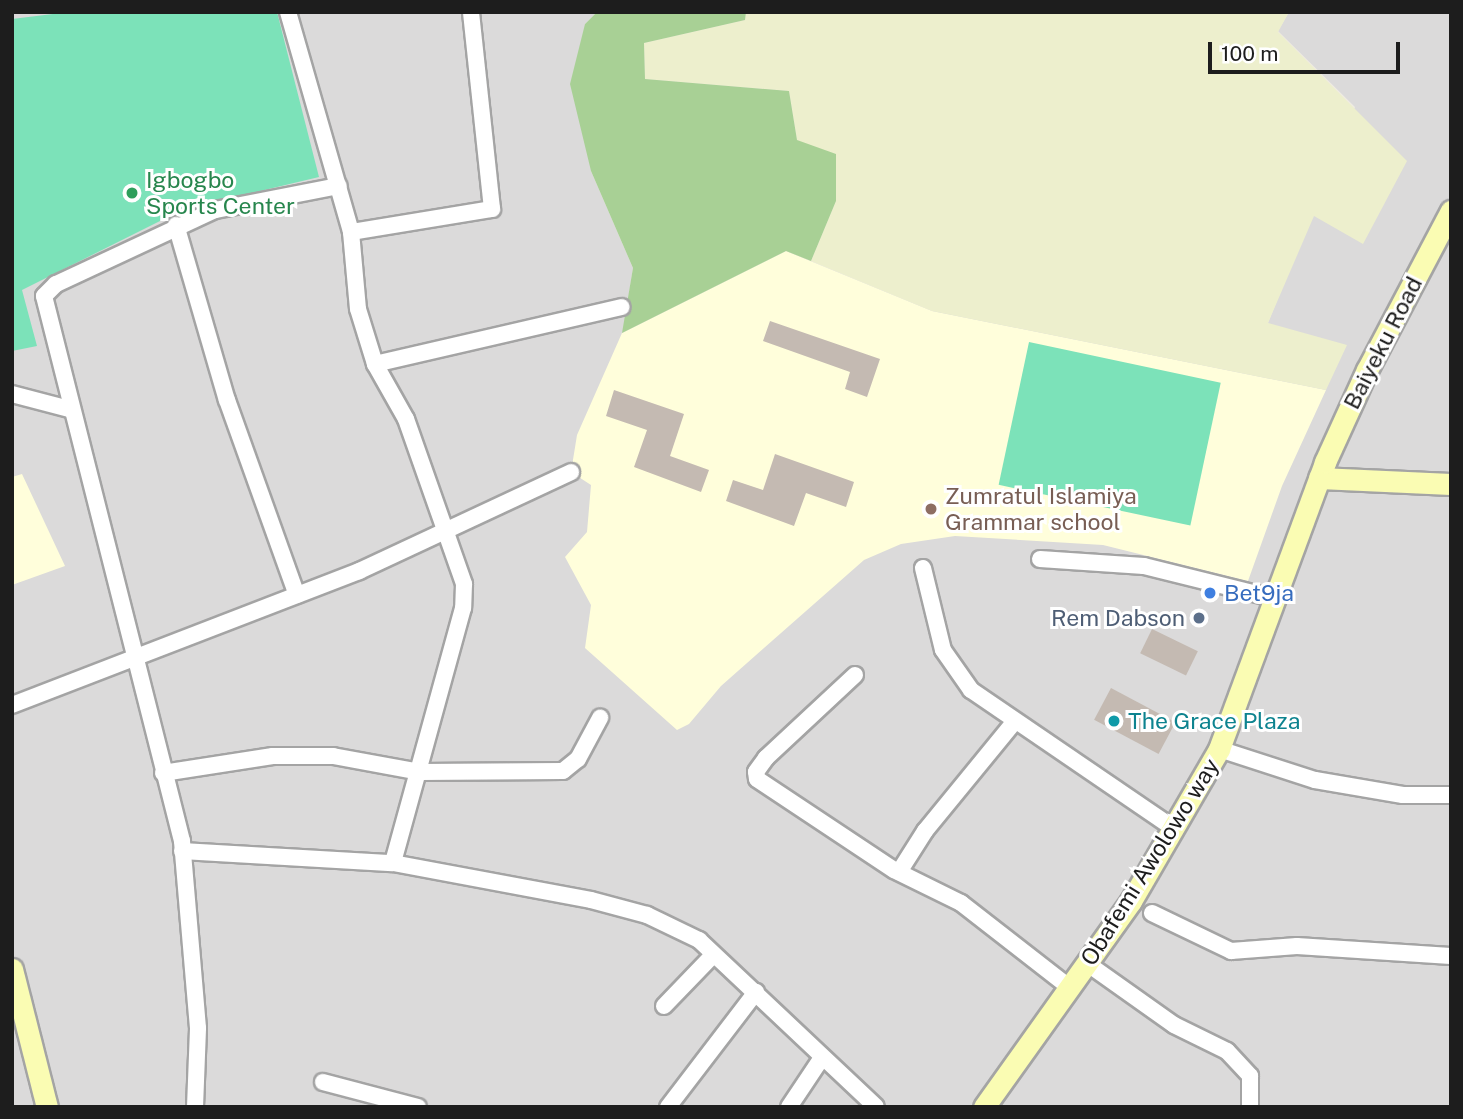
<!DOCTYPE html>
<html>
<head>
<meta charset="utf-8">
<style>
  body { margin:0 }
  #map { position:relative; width:1463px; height:1119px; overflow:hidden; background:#efebe2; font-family:"Public Sans",sans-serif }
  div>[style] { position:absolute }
  .residential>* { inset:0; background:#dbdada }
  .education>* { inset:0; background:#fffedb }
  .farmland>* { inset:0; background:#edefcd }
  .forest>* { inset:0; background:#a8d095 }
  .pitch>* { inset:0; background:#7ce2b9; transform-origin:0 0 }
  .building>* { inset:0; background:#c4bab2; transform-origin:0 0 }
  .roads { filter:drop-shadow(2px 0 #a4a4a4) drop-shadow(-2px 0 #a4a4a4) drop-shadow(0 2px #a4a4a4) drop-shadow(0 -2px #a4a4a4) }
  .street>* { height:16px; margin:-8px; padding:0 8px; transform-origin:8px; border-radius:8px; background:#fff }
  .secondary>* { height:21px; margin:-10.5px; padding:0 10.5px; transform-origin:10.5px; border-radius:10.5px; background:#fafcb3 }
  .dots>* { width:19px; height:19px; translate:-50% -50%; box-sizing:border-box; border:4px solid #fff; border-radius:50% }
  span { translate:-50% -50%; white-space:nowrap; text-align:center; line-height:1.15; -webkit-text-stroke:6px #fff; paint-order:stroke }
  .leisure-label { font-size:23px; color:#27864d }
  .left { translate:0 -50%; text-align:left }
  .street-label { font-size:23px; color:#1d1d1d }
  .education-label { font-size:23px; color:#785e54 }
  .shop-label { font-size:23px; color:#366cbe }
  .service-label { font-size:23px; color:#4e5e75 }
  .right { translate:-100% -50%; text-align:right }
  .culture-label { font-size:23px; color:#0d838f }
  .frame { position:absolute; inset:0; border:14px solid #1d1d1d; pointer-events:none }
  .scale { position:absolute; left:1208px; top:42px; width:192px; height:32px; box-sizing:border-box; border:4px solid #1d1d1d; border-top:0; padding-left:9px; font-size:21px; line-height:24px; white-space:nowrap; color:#1d1d1d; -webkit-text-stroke:5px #fff; paint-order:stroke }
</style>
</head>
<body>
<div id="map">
  <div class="residential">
    <i style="clip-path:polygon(12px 12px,597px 12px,585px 24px,591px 171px,633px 268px,623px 332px,786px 251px,932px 311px,1268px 323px,1355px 107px,1278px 31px,1289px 12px,1451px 12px,1451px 1107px,12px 1107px)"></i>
  </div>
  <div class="education">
    <i style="clip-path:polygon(786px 251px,932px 311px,1326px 390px,1282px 486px,1248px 581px,1103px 545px,955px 536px,901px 544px,864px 560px,721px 686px,689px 724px,677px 730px,585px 648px,591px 605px,565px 557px,587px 532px,591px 485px,571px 472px,577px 435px,622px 333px)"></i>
    <i style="clip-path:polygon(22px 474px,65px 566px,12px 585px,12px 477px)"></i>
  </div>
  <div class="farmland">
    <i style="clip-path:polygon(746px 12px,1289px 12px,1278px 32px,1407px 161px,1363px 244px,1314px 216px,1268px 323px,1347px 345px,1326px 390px,932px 311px,811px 261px,836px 201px,797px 140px,789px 91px,645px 79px,644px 43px,745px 20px)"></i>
  </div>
  <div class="forest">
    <i style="clip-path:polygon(597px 12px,746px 12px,745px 20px,644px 43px,645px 79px,789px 91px,797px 140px,836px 154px,836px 201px,811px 261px,786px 251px,622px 333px,633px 268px,591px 171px,570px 84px,585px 24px)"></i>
  </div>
  <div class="pitch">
    <i style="clip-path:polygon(69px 12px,277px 12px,319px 177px,184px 209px,22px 290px,37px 346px,12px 351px,12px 19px)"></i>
    <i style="left:1029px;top:342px;width:196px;height:146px;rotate:12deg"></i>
  </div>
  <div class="building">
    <i style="clip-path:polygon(770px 321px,880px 359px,867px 397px,845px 389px,850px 372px,763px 341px)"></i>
    <i style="clip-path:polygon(614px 390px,684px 414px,670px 456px,709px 470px,701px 492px,634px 467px,647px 430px,606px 416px)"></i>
    <i style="clip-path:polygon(775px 454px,854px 482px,846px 507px,806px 493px,794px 526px,726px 501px,733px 480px,763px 490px)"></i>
    <i style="left:1152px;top:629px;width:51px;height:27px;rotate:26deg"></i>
    <i style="left:1111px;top:688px;width:73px;height:36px;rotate:28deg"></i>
  </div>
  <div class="roads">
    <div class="street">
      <i style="left:288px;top:12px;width:229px;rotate:74deg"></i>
      <i style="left:351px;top:232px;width:77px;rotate:84.8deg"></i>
      <i style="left:358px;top:309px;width:58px;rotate:72.8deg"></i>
      <i style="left:375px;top:364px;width:63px;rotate:60.6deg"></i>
      <i style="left:406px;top:419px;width:175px;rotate:70.6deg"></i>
      <i style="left:464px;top:584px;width:24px;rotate:92deg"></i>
      <i style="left:463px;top:608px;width:264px;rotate:105.4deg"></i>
      <i style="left:176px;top:225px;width:182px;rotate:73.8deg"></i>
      <i style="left:227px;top:400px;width:207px;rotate:70.3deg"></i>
      <i style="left:351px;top:232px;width:143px;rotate:-9.3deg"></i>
      <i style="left:492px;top:209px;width:198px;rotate:-96.1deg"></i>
      <i style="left:375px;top:364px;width:253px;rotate:-13deg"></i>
      <i style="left:12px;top:394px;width:59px;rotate:14.7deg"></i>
      <i style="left:1040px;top:559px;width:104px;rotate:3.9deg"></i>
      <i style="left:1144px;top:566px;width:137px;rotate:13.9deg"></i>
      <i style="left:923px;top:568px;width:84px;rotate:76.3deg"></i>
      <i style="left:943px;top:650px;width:49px;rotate:55deg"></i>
      <i style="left:971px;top:690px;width:245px;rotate:34.3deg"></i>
      <i style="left:855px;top:675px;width:122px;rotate:137deg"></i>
      <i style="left:766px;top:758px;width:17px;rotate:126deg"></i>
      <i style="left:756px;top:772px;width:7px;rotate:82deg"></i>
      <i style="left:757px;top:779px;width:164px;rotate:33.6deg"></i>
      <i style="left:894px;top:870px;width:75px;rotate:26.2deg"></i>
      <i style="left:961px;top:903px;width:138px;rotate:37.9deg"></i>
      <i style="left:12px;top:705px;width:372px;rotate:-21.1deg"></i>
      <i style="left:359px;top:571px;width:234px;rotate:-25deg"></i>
      <i style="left:1219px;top:749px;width:101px;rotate:17.9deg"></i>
      <i style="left:1315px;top:780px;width:89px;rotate:9.7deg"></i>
      <i style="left:1403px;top:795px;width:48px"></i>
      <i style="left:163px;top:773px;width:111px;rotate:-8.8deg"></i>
      <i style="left:273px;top:756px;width:60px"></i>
      <i style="left:333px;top:756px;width:88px;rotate:10.4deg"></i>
      <i style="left:420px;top:772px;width:143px;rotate:-0.4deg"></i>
      <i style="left:563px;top:771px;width:19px;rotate:-39deg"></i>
      <i style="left:578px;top:759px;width:47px;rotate:-61.8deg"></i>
      <i style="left:182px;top:851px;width:211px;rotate:3.3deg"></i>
      <i style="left:393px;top:863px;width:201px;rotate:10.6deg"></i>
      <i style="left:591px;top:900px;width:58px;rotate:15deg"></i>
      <i style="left:647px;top:915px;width:58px;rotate:25.7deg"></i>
      <i style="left:699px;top:940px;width:243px;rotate:43.3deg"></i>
      <i style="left:899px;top:872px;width:49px;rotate:-57.6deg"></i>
      <i style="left:925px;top:831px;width:142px;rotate:-50.7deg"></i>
      <i style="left:1152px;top:913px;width:88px;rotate:25.7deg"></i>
      <i style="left:1231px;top:951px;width:66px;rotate:-4.3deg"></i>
      <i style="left:1297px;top:946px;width:154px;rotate:3.7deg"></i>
      <i style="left:1088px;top:964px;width:105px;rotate:35.3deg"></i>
      <i style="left:1174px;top:1025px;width:59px;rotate:26.1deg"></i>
      <i style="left:1227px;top:1051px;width:34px;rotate:47deg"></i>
      <i style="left:1250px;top:1076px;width:31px;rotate:90deg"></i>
      <i style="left:664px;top:1006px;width:71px;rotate:-46.1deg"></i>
      <i style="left:323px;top:1082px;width:98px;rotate:14.7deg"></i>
      <i style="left:195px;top:1107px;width:79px;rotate:-87.8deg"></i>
      <i style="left:198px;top:1028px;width:188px;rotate:-94.9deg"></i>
      <i style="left:182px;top:841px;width:562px;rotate:-104.21deg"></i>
      <i style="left:44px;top:296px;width:17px;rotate:-45deg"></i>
      <i style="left:56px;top:284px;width:175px;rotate:-25deg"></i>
      <i style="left:215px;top:210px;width:126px;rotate:-11deg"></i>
      <i style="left:668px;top:1107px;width:145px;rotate:-52.6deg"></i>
      <i style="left:789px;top:1107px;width:58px;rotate:-56.3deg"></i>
    </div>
    <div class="secondary">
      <i style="left:1319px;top:478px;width:132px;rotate:2.6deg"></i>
      <i style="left:12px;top:969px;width:142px;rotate:75.8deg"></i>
      <i style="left:984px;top:1107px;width:253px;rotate:-54.5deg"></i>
      <i style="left:1131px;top:901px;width:176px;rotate:-59.9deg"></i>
      <i style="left:1219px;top:749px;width:306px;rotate:-69.7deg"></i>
      <i style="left:1325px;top:462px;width:101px;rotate:-65.5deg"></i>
      <i style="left:1367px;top:370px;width:180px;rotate:-62.2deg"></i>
    </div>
  </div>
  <div class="dots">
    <i style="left:132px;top:193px;background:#2e9e5b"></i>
    <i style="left:931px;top:509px;background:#8d6e63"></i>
    <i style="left:1210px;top:593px;background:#3f7fe0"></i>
    <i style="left:1199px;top:618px;background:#5c6f8a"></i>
    <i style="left:1114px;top:721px;background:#0f9aa8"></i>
  </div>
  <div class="leisure-label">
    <span class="left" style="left:146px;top:193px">Igbogbo<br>Sports Center</span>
  </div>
  <div class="street-label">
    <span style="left:1383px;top:343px;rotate:-63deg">Baiyeku Road</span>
    <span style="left:1150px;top:862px;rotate:-58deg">Obafemi Awolowo way</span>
  </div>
  <div class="education-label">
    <span class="left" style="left:945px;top:509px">Zumratul Islamiya<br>Grammar school</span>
  </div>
  <div class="shop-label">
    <span class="left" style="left:1224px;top:593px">Bet9ja</span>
  </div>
  <div class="service-label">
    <span class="right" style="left:1185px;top:618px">Rem Dabson</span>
  </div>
  <div class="culture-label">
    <span class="left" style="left:1128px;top:721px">The Grace Plaza</span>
  </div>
  <div class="frame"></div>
  <div class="scale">100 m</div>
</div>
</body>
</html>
